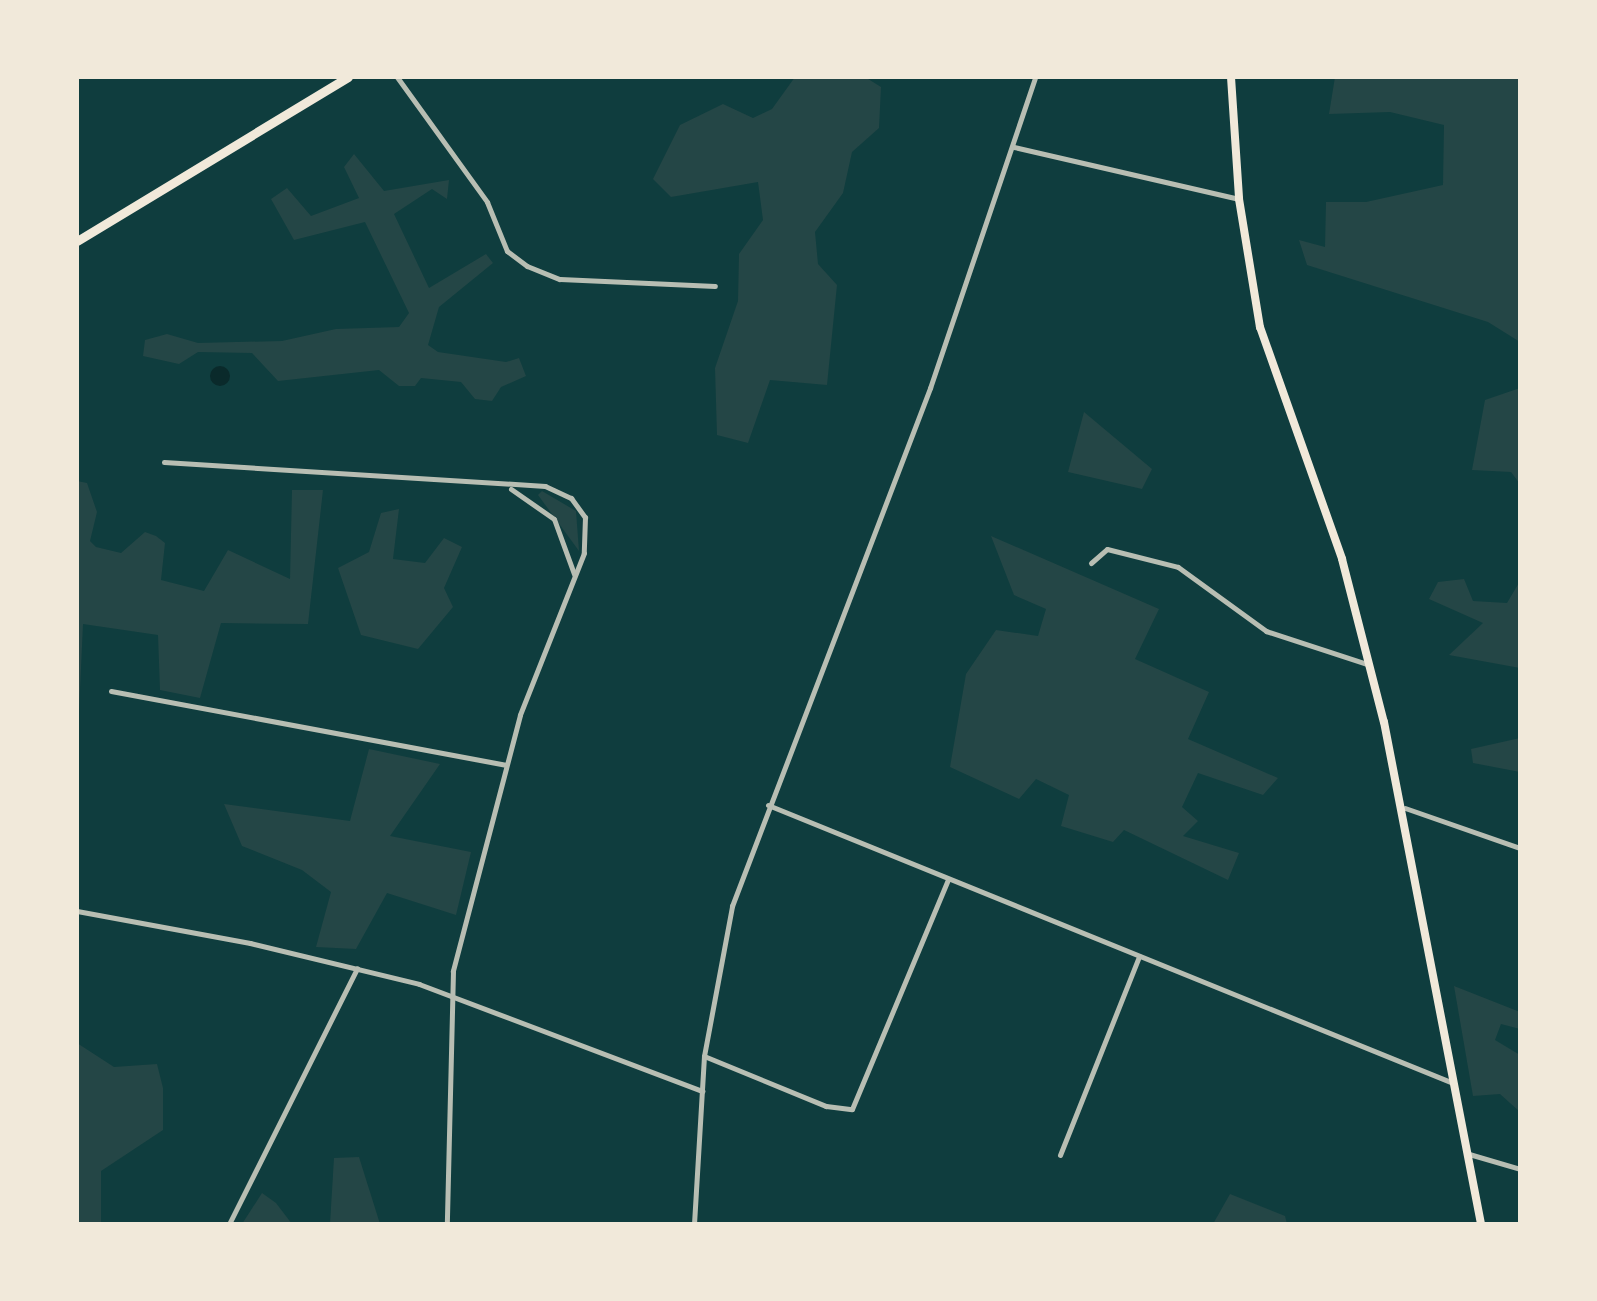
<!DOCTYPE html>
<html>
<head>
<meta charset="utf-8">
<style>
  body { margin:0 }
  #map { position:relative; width:1597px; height:1301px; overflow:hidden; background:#0f3d3e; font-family:"PT Sans Narrow",sans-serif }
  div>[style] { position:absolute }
  .green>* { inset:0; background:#244646 }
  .water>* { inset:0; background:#0a2a2b }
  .round { border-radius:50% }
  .minor>* { height:5px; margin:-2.5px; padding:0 2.5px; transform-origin:2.5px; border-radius:2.5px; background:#b8beb3 }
  .secondary>* { height:8px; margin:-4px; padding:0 4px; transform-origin:4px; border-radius:4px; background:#f1e9da }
  .primary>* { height:9px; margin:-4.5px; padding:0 4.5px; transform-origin:4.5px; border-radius:4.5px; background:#f1e9da }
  span { translate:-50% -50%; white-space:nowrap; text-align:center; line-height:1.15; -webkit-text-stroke:6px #f1e9da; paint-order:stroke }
  .frame { position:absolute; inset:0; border:79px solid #f1e9da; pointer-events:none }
</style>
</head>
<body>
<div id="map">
  <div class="green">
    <i style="clip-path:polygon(795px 77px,865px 77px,881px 87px,879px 128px,852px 152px,843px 193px,815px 232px,818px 264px,837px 285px,827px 385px,770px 380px,748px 443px,717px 435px,715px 368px,738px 301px,739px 254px,763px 220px,758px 182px,671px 197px,653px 179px,680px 125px,723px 104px,753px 118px,772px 109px)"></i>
    <i style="clip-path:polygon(1335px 77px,1520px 77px,1520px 342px,1488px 322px,1307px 265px,1299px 240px,1325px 247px,1326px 202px,1366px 202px,1443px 185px,1444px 125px,1390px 112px,1329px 114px)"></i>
    <i style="clip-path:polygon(354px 154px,384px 191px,449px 180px,447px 199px,432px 189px,394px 214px,429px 288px,486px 254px,493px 263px,439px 307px,428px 345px,438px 352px,506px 362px,519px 358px,526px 376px,501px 387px,492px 401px,475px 399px,461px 382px,421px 378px,415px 386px,399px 386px,379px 370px,278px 381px,252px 353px,198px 352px,179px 364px,143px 356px,145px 340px,167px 334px,198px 343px,282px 341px,336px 329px,399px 327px,409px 313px,365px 222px,294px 240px,271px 199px,287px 188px,311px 216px,359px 198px,344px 167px)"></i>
    <i style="clip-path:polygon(1520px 388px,1520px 484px,1511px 472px,1472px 470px,1485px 400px)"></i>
    <i style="clip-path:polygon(1084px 412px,1152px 469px,1142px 489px,1068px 472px)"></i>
    <i style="clip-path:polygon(77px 481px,87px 483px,97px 512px,90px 541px,96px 547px,121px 553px,145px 532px,156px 536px,165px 543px,161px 580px,204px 591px,228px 550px,290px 579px,292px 490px,323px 490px,308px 624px,221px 623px,200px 698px,160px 690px,158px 635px,83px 624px,77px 756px)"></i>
    <i style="clip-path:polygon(542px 491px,576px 511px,579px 551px,538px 495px)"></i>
    <i style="clip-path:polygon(399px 509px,393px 559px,425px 563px,444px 538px,462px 547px,444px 588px,453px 607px,418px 649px,361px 635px,338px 568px,369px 552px,381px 513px)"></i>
    <i style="clip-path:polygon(991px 536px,1159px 609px,1135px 659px,1209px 692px,1188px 739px,1278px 778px,1263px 795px,1198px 773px,1182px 807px,1198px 821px,1183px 836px,1239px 853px,1228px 880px,1124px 830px,1113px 842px,1061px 826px,1069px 795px,1036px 779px,1019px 799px,950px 767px,966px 674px,996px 630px,1038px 636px,1046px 609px,1014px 595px)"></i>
    <i style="clip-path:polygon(1464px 579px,1473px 601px,1507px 603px,1520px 581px,1520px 668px,1449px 655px,1483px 623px,1429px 599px,1438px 582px)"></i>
    <i style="clip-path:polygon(1520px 738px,1520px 772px,1473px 763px,1471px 749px)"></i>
    <i style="clip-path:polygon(369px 749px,440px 764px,390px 836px,471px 852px,456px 915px,387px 893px,356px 949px,316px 947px,331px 892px,302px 870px,242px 846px,224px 804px,350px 821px)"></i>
    <i style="clip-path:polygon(1454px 986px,1520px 1012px,1520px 1029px,1501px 1024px,1495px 1040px,1520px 1055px,1520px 1112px,1500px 1094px,1473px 1096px)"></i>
    <i style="clip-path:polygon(77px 1043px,114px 1067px,157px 1064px,163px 1088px,163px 1130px,101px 1171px,101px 1224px,77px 1224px)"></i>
    <i style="clip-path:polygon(359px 1157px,380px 1224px,330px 1224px,334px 1158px)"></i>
    <i style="clip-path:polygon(262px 1193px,276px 1203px,292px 1224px,242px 1224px)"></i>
    <i style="clip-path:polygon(1230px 1194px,1285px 1216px,1287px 1224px,1213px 1224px)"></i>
  </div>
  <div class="water">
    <i class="round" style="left:210px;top:366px;width:20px;height:20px"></i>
  </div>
  <div class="minor">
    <i style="left:397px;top:77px;width:154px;rotate:54.2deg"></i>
    <i style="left:487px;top:202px;width:53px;rotate:67.8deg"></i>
    <i style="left:507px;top:251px;width:25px;rotate:37deg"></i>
    <i style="left:527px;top:266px;width:35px;rotate:22deg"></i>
    <i style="left:560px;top:279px;width:155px;rotate:2.6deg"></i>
    <i style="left:1014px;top:147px;width:231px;rotate:13deg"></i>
    <i style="left:164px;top:462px;width:382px;rotate:3.6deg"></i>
    <i style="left:545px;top:486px;width:29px;rotate:25deg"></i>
    <i style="left:571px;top:498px;width:24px;rotate:54deg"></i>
    <i style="left:585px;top:517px;width:36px;rotate:92deg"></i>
    <i style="left:584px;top:553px;width:174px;rotate:111.6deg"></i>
    <i style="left:520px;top:715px;width:265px;rotate:104.7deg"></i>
    <i style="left:453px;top:971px;width:253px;rotate:91.4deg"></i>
    <i style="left:511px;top:489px;width:52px;rotate:34.9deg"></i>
    <i style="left:554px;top:519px;width:59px;rotate:70deg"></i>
    <i style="left:1091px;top:563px;width:21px;rotate:-41deg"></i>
    <i style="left:1107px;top:549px;width:73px;rotate:14.2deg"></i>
    <i style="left:1178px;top:567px;width:109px;rotate:36deg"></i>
    <i style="left:1266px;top:631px;width:109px;rotate:18.1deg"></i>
    <i style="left:111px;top:691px;width:401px;rotate:10.6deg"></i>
    <i style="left:768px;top:805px;width:739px;rotate:22.09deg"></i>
    <i style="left:1405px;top:808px;width:122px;rotate:19.2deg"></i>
    <i style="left:77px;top:911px;width:176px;rotate:10.5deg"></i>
    <i style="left:250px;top:943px;width:174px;rotate:13.6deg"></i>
    <i style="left:419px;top:984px;width:303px;rotate:20.7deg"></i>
    <i style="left:704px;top:1056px;width:132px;rotate:22.3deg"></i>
    <i style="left:826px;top:1106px;width:26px;rotate:7deg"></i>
    <i style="left:852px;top:1109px;width:249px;rotate:-67.3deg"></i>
    <i style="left:1469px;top:1154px;width:53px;rotate:16.4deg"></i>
    <i style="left:1060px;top:1155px;width:214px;rotate:-68.3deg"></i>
    <i style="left:229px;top:1224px;width:286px;rotate:-63.4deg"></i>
    <i style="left:694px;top:1224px;width:168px;rotate:-86.6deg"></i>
    <i style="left:704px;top:1056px;width:153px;rotate:-79.4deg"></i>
    <i style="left:732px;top:906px;width:555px;rotate:-69.08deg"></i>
    <i style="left:930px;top:388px;width:328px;rotate:-71.3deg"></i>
  </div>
  <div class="secondary">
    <i style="left:1231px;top:77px;width:122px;rotate:86.2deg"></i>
    <i style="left:1239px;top:199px;width:130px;rotate:80.7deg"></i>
    <i style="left:1260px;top:327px;width:246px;rotate:70.5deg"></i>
    <i style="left:1342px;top:559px;width:168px;rotate:75.6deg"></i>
    <i style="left:1384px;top:722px;width:511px;rotate:79.06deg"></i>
  </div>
  <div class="primary">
    <i style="left:77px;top:241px;width:317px;rotate:-31.2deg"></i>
  </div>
  <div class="frame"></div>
</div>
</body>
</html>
